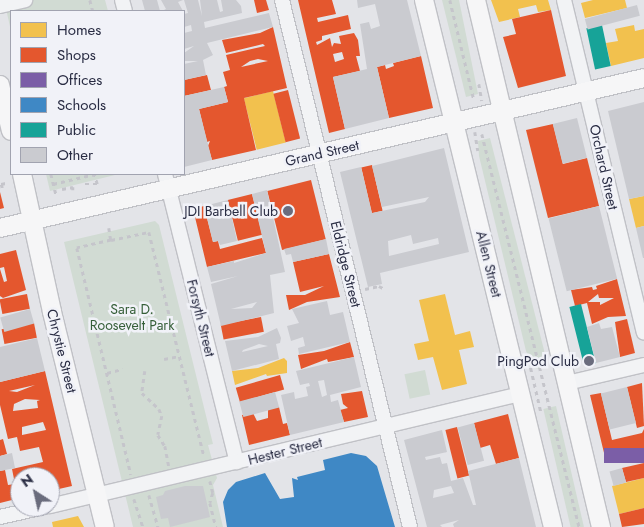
<!DOCTYPE html>
<html>
<head>
<meta charset="utf-8">
<style>
  body { margin:0 }
  #map { position:relative; width:644px; height:527px; overflow:hidden; background:#e3e4e8; font-family:Jost,sans-serif }
  div>[style] { position:absolute }
  .green>* { inset:0; background:#d1dbd3; transform-origin:0 0 }
  .homes>* { inset:0; background:#f2c14e; transform-origin:0 0 }
  .shops>* { inset:0; background:#e4572e; transform-origin:0 0 }
  .offices>* { inset:0; background:#7b5ea7; transform-origin:0 0 }
  .schools>* { inset:0; background:#3f88c5 }
  .public>* { inset:0; background:#17a398; transform-origin:0 0 }
  .building>* { inset:0; background:#cacbd0; transform-origin:0 0 }
  .path>* { height:2.5px; margin-top:-1.25px; transform-origin:0; background:repeating-linear-gradient(90deg,#c5c5cb 0 4px,transparent 0 8px) }
  .roads { filter:drop-shadow(1px 0 #c0c1c6) drop-shadow(-1px 0 #c0c1c6) drop-shadow(0 1px #c0c1c6) drop-shadow(0 -1px #c0c1c6) }
  .minor>* { height:14px; margin:-7px; padding:0 7px; transform-origin:7px; border-radius:7px; background:#f2f3f5 }
  .major>* { height:18px; margin:-9px; padding:0 9px; transform-origin:9px; border-radius:9px; background:#f6f6f7 }
  .dots>* { width:14px; height:14px; translate:-50% -50%; box-sizing:border-box; border:2px solid #f1f2f8; border-radius:50% }
  span { translate:-50% -50%; white-space:nowrap; text-align:center; line-height:1.15; -webkit-text-stroke:5px #f1f2f8; paint-order:stroke }
  .street-label { font-size:14px; color:#292c43 }
  .poi-label { font-size:14px; color:#292c43 }
  .right { translate:-100% -50%; text-align:right }
  .park-label { font-size:14px; color:#365f39 }
  .legend { position:absolute; left:10px; top:10px; width:175px; height:165px; box-sizing:border-box; background:#f1f2f8; border:1px solid #a1a3b0; margin:0; padding:6px 9px; list-style:none; font-size:15px; color:#292c43 }
  .legend li { display:flex; align-items:center; gap:10px; height:25px }
  .legend b { width:25px; border:1px solid #a1a3b0 }
  .north { position:absolute; left:10px; top:467px; width:50px; height:50px; box-sizing:border-box; background:#f1f2f8; border:1px solid #a1a3b0; border-radius:50%; rotate:325deg; font-size:14px; font-weight:700; line-height:20px; text-align:center; color:#292c43 }
  .north::after { content:''; display:block; margin:auto; width:18px; height:22px; background:#6a6c7d; clip-path:polygon(50% 0,100% 100%,50% 72%,0 100%) }
</style>
</head>
<body>
<div id="map">
  <div class="green">
    <i style="clip-path:polygon(4px 0,105px 0,108px 11px,11px 11px,11px 31px)"></i>
    <i style="clip-path:polygon(442px 0,459px 0,478px 94px,466px 97px)"></i>
    <i style="clip-path:polygon(490px 138px,544px 350px,545px 367px,534px 369px,526px 351px,479px 156px,478px 141px)"></i>
    <i style="clip-path:polygon(46px 174px,119px 174px,50px 191px)"></i>
    <i style="clip-path:polygon(155px 221px,159px 225px,213px 444px,208px 445px,217px 478px,213px 485px,223px 527px,133px 527px,64px 242px)"></i>
    <i style="left:425px;top:370px;width:25px;height:21px;rotate:78deg"></i>
    <i style="left:556px;top:406px;width:124px;height:13px;rotate:77deg"></i>
  </div>
  <div class="homes">
    <i style="clip-path:polygon(491px 0,548px 0,551px 10px,538px 12px,536px 5px,518px 9px,520px 17px,499px 22px)"></i>
    <i style="clip-path:polygon(593px 0,625px 0,627px 8px,585px 18px,581px 3px)"></i>
    <i style="clip-path:polygon(634px 25px,635px 31px,644px 29px,644px 58px,611px 66px,606px 43px,618px 41px,615px 29px)"></i>
    <i style="left:273px;top:91px;width:53px;height:30px;rotate:76deg"></i>
    <i style="clip-path:polygon(644px 196px,644px 226px,636px 228px,629px 199px)"></i>
    <i style="clip-path:polygon(445px 294px,455px 335px,470px 331px,474px 347px,459px 350px,467px 384px,442px 390px,433px 357px,418px 360px,414px 344px,429px 341px,419px 300px)"></i>
    <i style="clip-path:polygon(284px 358px,287px 361px,287px 373px,267px 376px,266px 374px,235px 385px,232px 371px,258px 368px)"></i>
    <i style="clip-path:polygon(644px 478px,644px 508px,619px 514px,612px 486px)"></i>
    <i style="clip-path:polygon(78px 516px,84px 527px,53px 527px,52px 522px)"></i>
  </div>
  <div class="shops">
    <i style="clip-path:polygon(254px 0,266px 0,269px 10px,257px 13px)"></i>
    <i style="clip-path:polygon(evenodd,298px 0,332px 0,336px 14px,317px 18px,318px 22px,348px 15px,351px 29px,322px 36px,322px 40px,316px 42px,317px 45px,330px 38px,332px 47px,334px 43px,341px 44px,339px 36px,354px 33px,358px 40px,360px 56px,356px 56px,360px 71px,333px 77px,345px 129px,329px 133px,298px 0,342px 52px,344px 59px,335px 62px,333px 54px,342px 52px)"></i>
    <i style="clip-path:polygon(551px 10px,566px 76px,518px 88px,503px 37px,516px 34px,512px 19px)"></i>
    <i style="clip-path:polygon(evenodd,273px 27px,287px 88px,244px 98px,256px 150px,212px 160px,208px 146px,210px 141px,207px 142px,199px 109px,228px 102px,224px 87px,227px 86px,223px 72px,230px 70px,226px 55px,265px 46px,263px 44px,226px 53px,222px 40px,260px 33px,273px 27px,258px 59px,268px 61px,241px 67px,250px 61px,258px 59px)"></i>
    <i style="clip-path:polygon(421px 56px,433px 108px,389px 118px,377px 67px,385px 65px,386px 69px,394px 66px,393px 63px)"></i>
    <i style="clip-path:polygon(207px 75px,211px 90px,184px 96px,184px 80px)"></i>
    <i style="left:288px;top:90px;width:50px;height:15px;rotate:76deg"></i>
    <i style="clip-path:polygon(553px 124px,563px 164px,587px 158px,599px 206px,548px 218px,526px 130px)"></i>
    <i style="left:372px;top:165px;width:47px;height:11px;rotate:77deg"></i>
    <i style="left:311px;top:180px;width:61px;height:45px;rotate:76deg"></i>
    <i style="clip-path:polygon(0 192px,4px 208px,0 209px)"></i>
    <i style="left:252px;top:194px;width:42px;height:25px;rotate:76deg"></i>
    <i style="clip-path:polygon(204px 206px,213px 242px,218px 241px,220px 249px,262px 238px,266px 253px,207px 267px,193px 209px)"></i>
    <i style="clip-path:polygon(16px 250px,26px 290px,3px 298px,0 296px,0 269px,4px 282px,7px 281px,4px 267px,0 268px,0 254px)"></i>
    <i style="clip-path:polygon(329px 254px,340px 297px,307px 302px,289px 310px,286px 295px,305px 295px,324px 286px,300px 292px,293px 262px)"></i>
    <i style="clip-path:polygon(evenodd,617px 279px,626px 316px,608px 317px,592px 324px,587px 303px,575px 306px,571px 290px,592px 287px,593px 290px,597px 289px,596px 286px,617px 279px,598px 294px,599px 298px,614px 298px,600px 305px,600px 302px,588px 302px,598px 294px)"></i>
    <i style="left:27px;top:294px;width:15px;height:28px;rotate:79deg"></i>
    <i style="left:261px;top:317px;width:15px;height:41px;rotate:79deg"></i>
    <i style="clip-path:polygon(627px 319px,635px 353px,620px 357px,615px 322px)"></i>
    <i style="left:34px;top:323px;width:15px;height:33px;rotate:79deg"></i>
    <i style="clip-path:polygon(350px 342px,354px 357px,328px 362px,327px 359px,301px 369px,298px 355px,324px 351px)"></i>
    <i style="clip-path:polygon(evenodd,45px 371px,72px 486px,50px 491px,50px 477px,20px 477px,20px 498px,0 503px,0 471px,5px 470px,8px 485px,15px 484px,12px 469px,43px 462px,39px 447px,20px 451px,17px 437px,8px 439px,0 405px,0 382px,45px 371px,35px 385px,17px 392px,9px 391px,35px 385px,45px 371px,25px 399px,40px 400px,37px 401px,38px 408px,13px 411px,14px 404px,25px 399px,45px 371px,43px 422px,46px 430px,22px 435px,22px 427px,43px 422px)"></i>
    <i style="left:280px;top:375px;width:15px;height:46px;rotate:74deg"></i>
    <i style="clip-path:polygon(642px 383px,644px 426px,637px 428px,627px 387px)"></i>
    <i style="clip-path:polygon(362px 391px,368px 417px,344px 422px,340px 410px,348px 408px,343px 404px,341px 394px)"></i>
    <i style="clip-path:polygon(601px 393px,612px 440px,642px 433px,644px 429px,644px 448px,605px 457px,590px 395px)"></i>
    <i style="clip-path:polygon(279px 407px,283px 424px,287px 423px,290px 435px,249px 445px,242px 415px,253px 413px,257px 421px,268px 418px,268px 409px)"></i>
    <i style="clip-path:polygon(508px 414px,519px 458px,496px 464px,490px 445px,480px 448px,474px 423px)"></i>
    <i style="left:457px;top:427px;width:50px;height:12px;rotate:76deg"></i>
    <i style="clip-path:polygon(3px 439px,7px 454px,0 456px,0 440px)"></i>
    <i style="clip-path:polygon(644px 463px,644px 478px,626px 482px,622px 468px)"></i>
    <i style="clip-path:polygon(644px 508px,644px 524px,622px 527px,619px 514px)"></i>
  </div>
  <div class="offices">
    <i style="left:644px;top:448px;width:15px;height:40px;rotate:90deg"></i>
  </div>
  <div class="schools">
    <i style="clip-path:polygon(351px 453px,366px 456px,377px 466px,395px 527px,227px 527px,223px 502px,228px 490px,236px 482px,265px 473px,280px 499px,294px 497px,292px 478px,298px 480px,297px 477px,325px 470px,323px 460px)"></i>
  </div>
  <div class="public">
    <i style="left:602px;top:25px;width:42px;height:16px;rotate:78deg"></i>
    <i style="left:581px;top:304px;width:61px;height:12px;rotate:76deg"></i>
  </div>
  <div class="building">
    <i style="clip-path:polygon(142px 0,157px 0,160px 11px,145px 11px)"></i>
    <i style="clip-path:polygon(161px 0,183px 0,178px 2px,183px 11px,162px 11px,166px 9px)"></i>
    <i style="clip-path:polygon(184px 0,198px 0,202px 16px,200px 0,217px 0,220px 12px,223px 11px,221px 0,236px 0,241px 6px,242px 13px,204px 22px,205px 28px,269px 13px,273px 27px,207px 43px,213px 55px,203px 60px,206px 75px,184px 80px,184px 64px,198px 61px,184px 61px,184px 53px,194px 46px,184px 49px,184px 33px,192px 31px,191px 25px,184px 27px,184px 14px,188px 13px)"></i>
    <i style="clip-path:polygon(357px 0,407px 0,421px 56px,377px 67px,389px 118px,345px 129px,333px 77px,367px 69px,360px 24px,369px 22px,371px 29px,380px 26px,375px 4px,358px 8px)"></i>
    <i style="left:637px;top:5px;width:11px;height:54px;rotate:75deg"></i>
    <i style="clip-path:polygon(224px 87px,228px 102px,199px 109px,212px 160px,184px 167px,184px 96px)"></i>
    <i style="clip-path:polygon(644px 102px,644px 196px,629px 199px,608px 111px)"></i>
    <i style="left:577px;top:118px;width:41px;height:25px;rotate:76deg"></i>
    <i style="clip-path:polygon(evenodd,444px 148px,469px 252px,380px 273px,382px 284px,368px 287px,340px 172px,361px 167px,372px 213px,425px 202px,429px 197px,382px 207px,372px 166px,444px 148px,411px 235px,413px 244px,438px 238px,439px 244px,389px 256px,388px 241px,411px 235px)"></i>
    <i style="clip-path:polygon(evenodd,267px 190px,285px 272px,270px 275px,274px 313px,221px 326px,211px 284px,238px 276px,211px 282px,207px 267px,234px 261px,234px 263px,266px 253px,252px 194px,267px 190px,257px 302px,252px 308px,231px 309px,257px 302px)"></i>
    <i style="clip-path:polygon(228px 200px,237px 241px,220px 245px,218px 241px,213px 242px,204px 206px)"></i>
    <i style="left:599px;top:206px;width:75px;height:52px;rotate:76deg"></i>
    <i style="clip-path:polygon(644px 226px,644px 258px,643px 258px,636px 228px)"></i>
    <i style="clip-path:polygon(326px 239px,329px 254px,293px 262px,291px 254px,286px 255px,284px 249px)"></i>
    <i style="clip-path:polygon(327px 301px,330px 315px,343px 312px,350px 342px,299px 354px,298px 348px,305px 346px,303px 337px,291px 341px,287px 326px,299px 323px,292px 309px)"></i>
    <i style="left:30px;top:309px;width:15px;height:31px;rotate:74deg"></i>
    <i style="clip-path:polygon(599px 323px,601px 329px,612px 327px,620px 357px,596px 363px,587px 327px)"></i>
    <i style="clip-path:polygon(evenodd,277px 328px,281px 338px,280px 343px,276px 344px,279px 359px,232px 371px,225px 341px,258px 337px,277px 328px,259px 344px,268px 346px,242px 352px,243px 350px,259px 344px)"></i>
    <i style="clip-path:polygon(37px 338px,45px 371px,0 382px,0 347px)"></i>
    <i style="clip-path:polygon(evenodd,354px 357px,361px 387px,330px 395px,331px 402px,338px 400px,344px 422px,290px 435px,281px 395px,294px 392px,295px 399px,308px 396px,306px 387px,310px 386px,309px 383px,300px 385px,296px 371px,354px 357px,324px 380px,327px 395px,322px 397px,318px 381px,324px 380px)"></i>
    <i style="left:627px;top:387px;width:37px;height:27px;rotate:76deg"></i>
    <i style="left:275px;top:392px;width:16px;height:37px;rotate:75deg"></i>
    <i style="left:474px;top:423px;width:39px;height:17px;rotate:75deg"></i>
    <i style="clip-path:polygon(evenodd,442px 430px,447px 452px,425px 457px,426px 460px,440px 457px,442px 464px,447px 463px,451px 481px,463px 478px,473px 505px,476px 505px,468px 471px,519px 458px,536px 527px,454px 527px,453px 524px,459px 520px,440px 525px,442px 527px,427px 527px,404px 440px,442px 430px,451px 486px,454px 493px,433px 498px,434px 490px,451px 486px)"></i>
    <i style="clip-path:polygon(12px 453px,15px 468px,0 471px,0 456px)"></i>
    <i style="left:622px;top:468px;width:15px;height:13px;rotate:74deg"></i>
    <i style="clip-path:polygon(185px 486px,203px 486px,210px 517px,170px 527px,168px 518px,161px 519px,156px 497px,163px 495px,165px 491px)"></i>
  </div>
  <div class="path">
    <i style="left:90px;top:0;width:11px;rotate:75deg"></i>
    <i style="left:450px;top:0;width:103px;rotate:76.5deg"></i>
    <i style="left:479px;top:84px;width:17px;rotate:80deg"></i>
    <i style="left:475px;top:132px;width:19px;rotate:81deg"></i>
    <i style="left:482px;top:134px;width:405px;rotate:76.1deg"></i>
    <i style="left:51px;top:174px;width:21px;rotate:76deg"></i>
    <i style="left:53px;top:184px;width:43px;rotate:-13.4deg"></i>
    <i style="left:85px;top:184px;width:12px"></i>
    <i style="left:97px;top:184px;width:10px;rotate:-107deg"></i>
    <i style="left:2px;top:188px;width:4px;rotate:-104deg"></i>
    <i style="left:1px;top:184px;width:5px;rotate:-11deg"></i>
    <i style="left:62px;top:189px;width:11px;rotate:-10deg"></i>
    <i style="left:73px;top:187px;width:3px;rotate:90deg"></i>
    <i style="left:109px;top:228px;width:12px;rotate:81deg"></i>
    <i style="left:111px;top:240px;width:35px;rotate:167deg"></i>
    <i style="left:77px;top:248px;width:233px;rotate:76.6deg"></i>
    <i style="left:111px;top:240px;width:39px;rotate:-12deg"></i>
    <i style="left:149px;top:232px;width:231px;rotate:76.2deg"></i>
    <i style="left:365px;top:289px;width:14px;rotate:-12deg"></i>
    <i style="left:379px;top:286px;width:7px;rotate:27deg"></i>
    <i style="left:164px;top:359px;width:15px;rotate:-11deg"></i>
    <i style="left:529px;top:360px;width:53px;rotate:77deg"></i>
    <i style="left:145px;top:371px;width:22px;rotate:98deg"></i>
    <i style="left:142px;top:393px;width:23px;rotate:43deg"></i>
    <i style="left:159px;top:409px;width:8px;rotate:67deg"></i>
    <i style="left:162px;top:416px;width:19px;rotate:102deg"></i>
    <i style="left:158px;top:435px;width:13px;rotate:58deg"></i>
    <i style="left:165px;top:446px;width:20px;rotate:79deg"></i>
    <i style="left:107px;top:373px;width:16px;rotate:-15deg"></i>
    <i style="left:210px;top:481px;width:12px;rotate:76deg"></i>
    <i style="left:213px;top:493px;width:10px;rotate:107deg"></i>
    <i style="left:210px;top:503px;width:25px;rotate:76deg"></i>
    <i style="left:149px;top:495px;width:33px;rotate:74deg"></i>
    <i style="left:134px;top:499px;width:29px;rotate:72deg"></i>
  </div>
  <div class="roads">
    <div class="minor">
      <i style="left:122px;top:0;width:11px;rotate:75deg"></i>
      <i style="left:282px;top:0;width:542px;rotate:76.35deg"></i>
      <i style="left:564px;top:0;width:342px;rotate:76.5deg"></i>
      <i style="left:0;top:6px;width:26px;rotate:-13deg"></i>
      <i style="left:165px;top:174px;width:297px;rotate:76deg"></i>
      <i style="left:567px;top:383px;width:79px;rotate:-13.2deg"></i>
      <i style="left:50px;top:506px;width:484px;rotate:-13.4deg"></i>
      <i style="left:0;top:517px;width:45px;rotate:-12.8deg"></i>
    </div>
    <div class="major">
      <i style="left:424px;top:0;width:543px;rotate:76.25deg"></i>
      <i style="left:476px;top:0;width:542px;rotate:76.66deg"></i>
      <i style="left:0;top:85px;width:47px;rotate:76.6deg"></i>
      <i style="left:22px;top:174px;width:141px;rotate:77.7deg"></i>
      <i style="left:52px;top:312px;width:221px;rotate:76.2deg"></i>
      <i style="left:0;top:228px;width:661px;rotate:-13.11deg"></i>
    </div>
  </div>
  <div class="dots">
    <i style="left:288px;top:211px;background:#6a6c7d"></i>
    <i style="left:589px;top:361px;background:#6a6c7d"></i>
  </div>
  <div class="street-label">
    <span style="left:322px;top:153px;rotate:-13deg">Grand Street</span>
    <span style="left:604px;top:167px;rotate:77deg">Orchard Street</span>
    <span style="left:346px;top:264px;rotate:76deg">Eldridge Street</span>
    <span style="left:489px;top:264px;rotate:76deg">Allen Street</span>
    <span style="left:201px;top:318px;rotate:76deg">Forsyth Street</span>
    <span style="left:62px;top:351px;rotate:76deg">Chrystie Street</span>
    <span style="left:285px;top:451px;rotate:-14deg">Hester Street</span>
  </div>
  <div class="poi-label">
    <span class="right" style="left:278px;top:211px">JDI Barbell Club</span>
    <span class="right" style="left:579px;top:361px">PingPod Club</span>
  </div>
  <div class="park-label">
    <span style="left:132px;top:317px">Sara D.<br>Roosevelt Park</span>
  </div>
  <ul class="legend">
  <li><b style="height:14px;background:#f2c14e"></b>Homes</li>
  <li><b style="height:14px;background:#e4572e"></b>Shops</li>
  <li><b style="height:14px;background:#7b5ea7"></b>Offices</li>
  <li><b style="height:14px;background:#3f88c5"></b>Schools</li>
  <li><b style="height:14px;background:#17a398"></b>Public</li>
  <li><b style="height:14px;background:#cacbd0"></b>Other</li>
  </ul>
  <div class="north">N</div>
</div>
</body>
</html>
